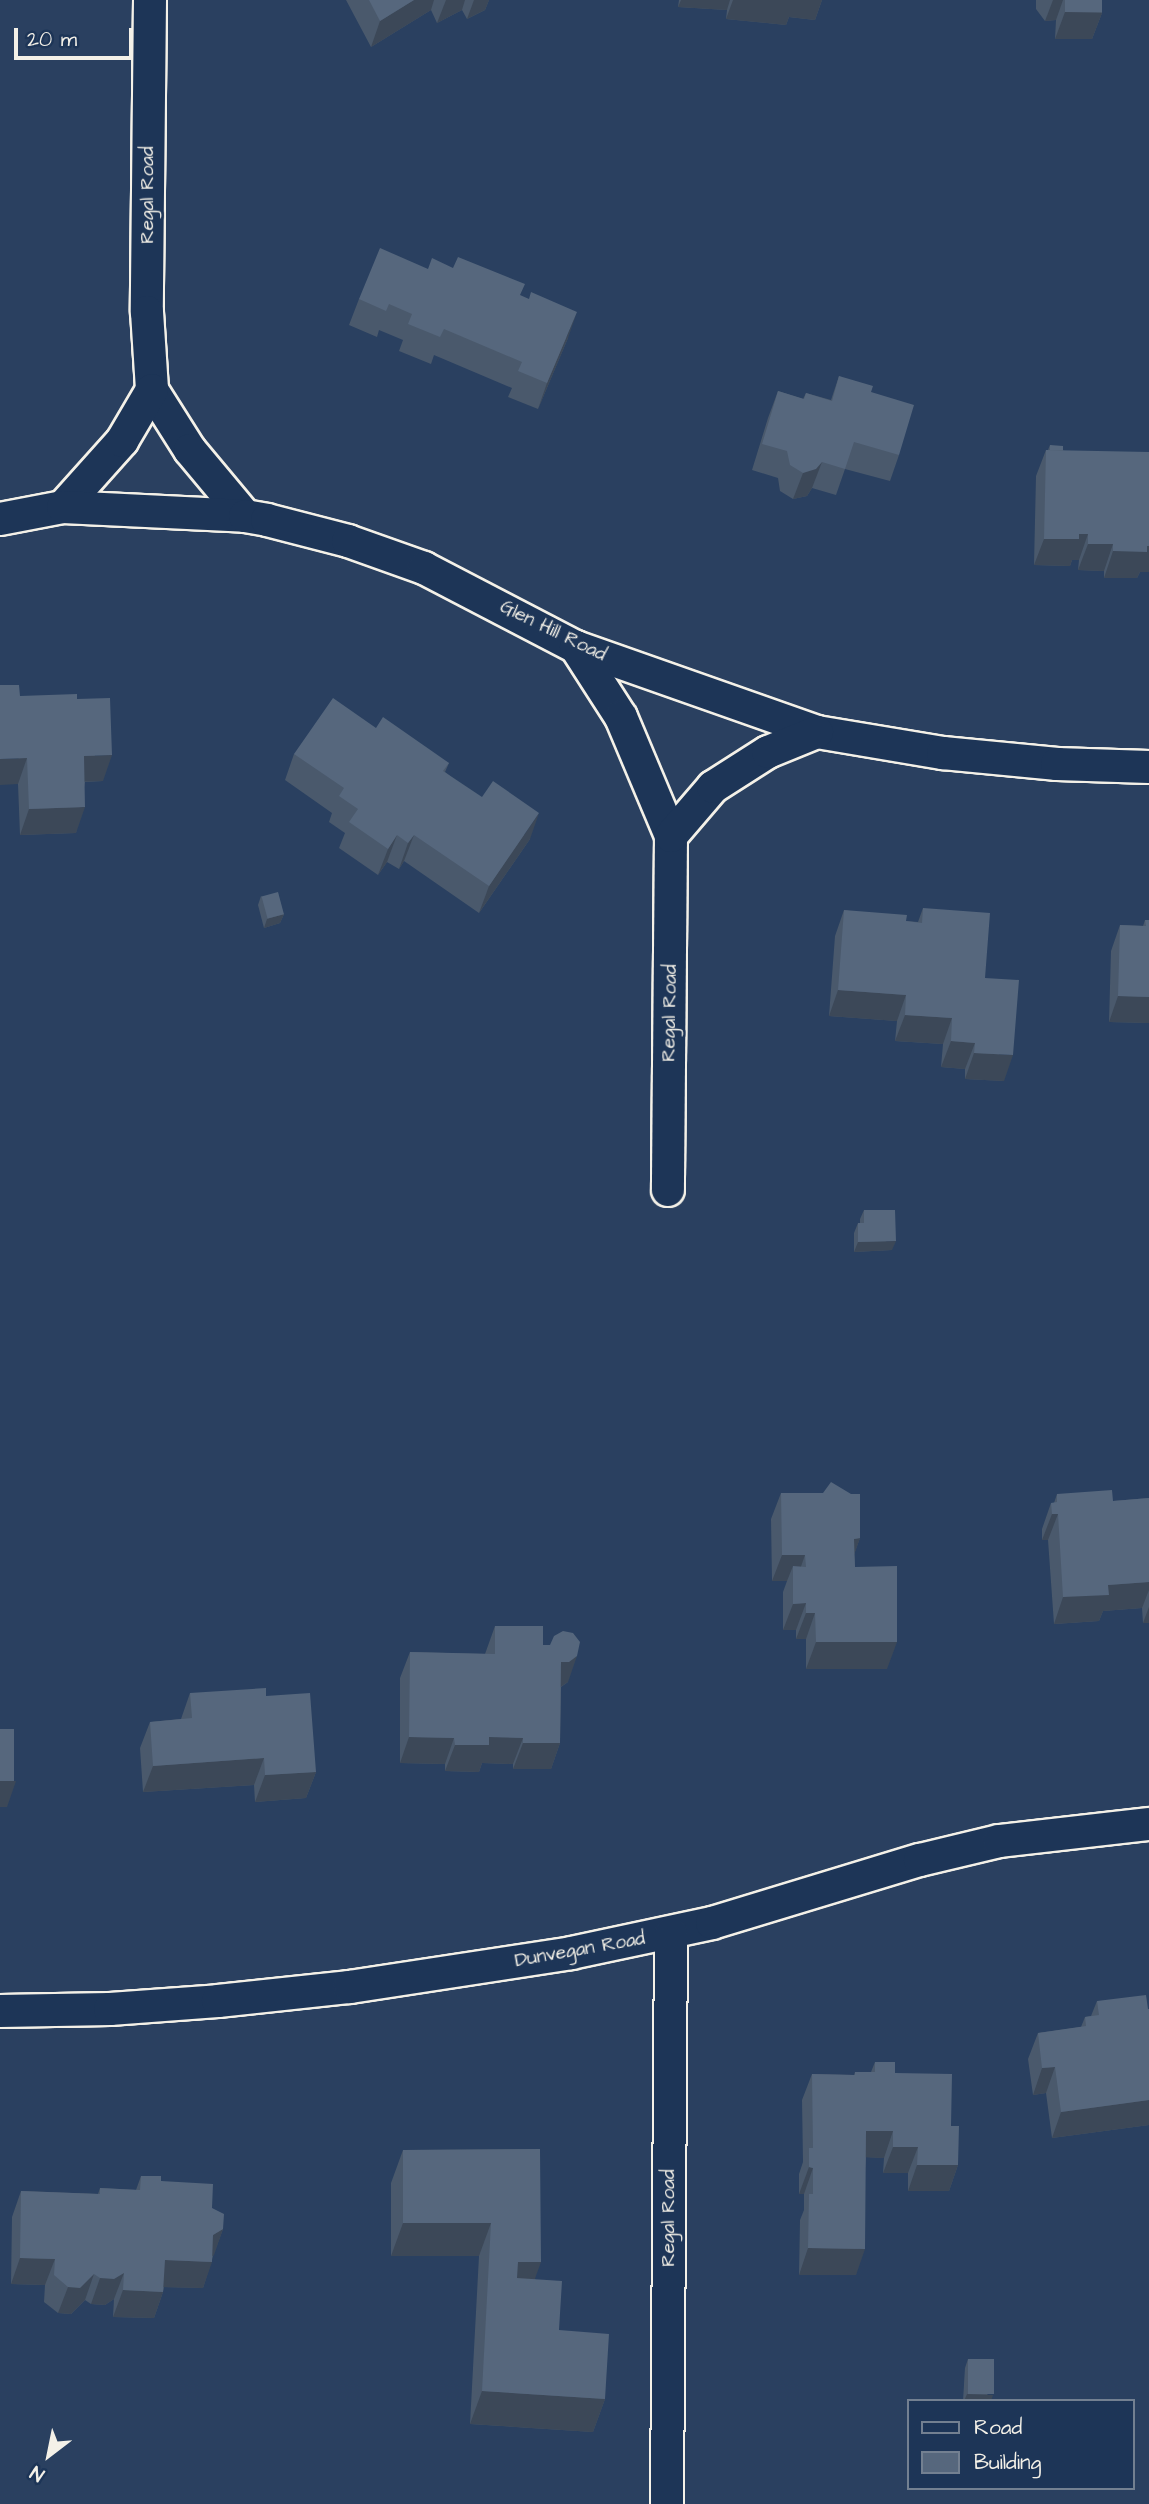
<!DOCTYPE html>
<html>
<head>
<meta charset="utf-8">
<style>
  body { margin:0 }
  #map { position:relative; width:1149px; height:2504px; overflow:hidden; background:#2a4060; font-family:"Architects Daughter",sans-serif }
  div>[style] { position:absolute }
  .roads { filter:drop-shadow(2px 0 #f4f1e8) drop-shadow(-2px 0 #f4f1e8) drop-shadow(0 2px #f4f1e8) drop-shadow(0 -2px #f4f1e8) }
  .street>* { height:32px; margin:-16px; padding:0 16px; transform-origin:16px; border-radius:16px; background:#1d3557 }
  .wall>* { inset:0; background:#4a596c }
  .shaded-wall>* { inset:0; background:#3c4858 }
  .building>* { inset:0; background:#56677d; transform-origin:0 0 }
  span { translate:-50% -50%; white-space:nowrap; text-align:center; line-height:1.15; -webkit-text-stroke:5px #1d3557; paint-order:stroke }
  .street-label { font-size:19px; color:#f4f1e8 }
  .legend { position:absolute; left:907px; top:2399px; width:228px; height:91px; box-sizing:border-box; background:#1d3557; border:2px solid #738091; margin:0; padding:9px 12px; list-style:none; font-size:21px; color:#f4f1e8 }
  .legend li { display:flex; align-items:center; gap:14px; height:35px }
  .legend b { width:35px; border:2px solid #738091 }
  .north { position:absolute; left:14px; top:2420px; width:70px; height:70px; -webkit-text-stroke:5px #1d3557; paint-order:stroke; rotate:212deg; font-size:19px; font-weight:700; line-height:28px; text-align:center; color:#f4f1e8 }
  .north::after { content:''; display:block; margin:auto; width:24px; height:32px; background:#f4f1e8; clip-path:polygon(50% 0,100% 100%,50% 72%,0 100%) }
  .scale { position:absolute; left:14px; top:28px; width:119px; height:32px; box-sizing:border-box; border:4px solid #f4f1e8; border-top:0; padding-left:9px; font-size:21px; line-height:24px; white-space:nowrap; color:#f4f1e8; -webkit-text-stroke:5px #1d3557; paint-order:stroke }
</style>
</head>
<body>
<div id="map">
  <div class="roads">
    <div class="street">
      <i style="left:150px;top:0;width:312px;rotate:90.6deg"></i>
      <i style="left:147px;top:312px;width:78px;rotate:86.3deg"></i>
      <i style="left:152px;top:390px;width:71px;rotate:57.7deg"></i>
      <i style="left:190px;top:450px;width:86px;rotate:50.2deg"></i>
      <i style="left:63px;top:507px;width:89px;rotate:-48.2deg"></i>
      <i style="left:122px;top:441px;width:59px;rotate:-59.5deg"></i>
      <i style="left:0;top:519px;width:64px;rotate:-10.8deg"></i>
      <i style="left:63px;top:507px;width:182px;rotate:2.8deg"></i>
      <i style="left:245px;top:516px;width:22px;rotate:10deg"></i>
      <i style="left:267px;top:520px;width:84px;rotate:14.5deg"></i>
      <i style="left:348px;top:541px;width:81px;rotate:19.6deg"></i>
      <i style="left:424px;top:568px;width:171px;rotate:27.5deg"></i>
      <i style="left:576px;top:647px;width:256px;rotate:19.4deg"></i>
      <i style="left:817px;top:732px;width:128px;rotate:9.5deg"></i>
      <i style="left:943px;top:753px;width:115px;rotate:5.5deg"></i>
      <i style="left:1057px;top:764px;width:92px;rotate:1.9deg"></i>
      <i style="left:576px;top:647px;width:83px;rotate:57.3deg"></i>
      <i style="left:621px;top:717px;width:129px;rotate:67.2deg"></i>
      <i style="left:671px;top:836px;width:354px;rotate:90.5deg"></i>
      <i style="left:671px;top:836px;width:65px;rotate:-49.4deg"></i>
      <i style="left:713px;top:787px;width:65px;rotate:-32.5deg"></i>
      <i style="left:768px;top:752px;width:53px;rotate:-22.2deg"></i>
      <i style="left:0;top:2011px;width:110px;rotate:-1deg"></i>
      <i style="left:110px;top:2009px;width:108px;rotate:-4.2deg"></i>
      <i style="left:218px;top:2001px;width:133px;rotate:-6.1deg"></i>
      <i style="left:350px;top:1987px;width:224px;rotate:-8.7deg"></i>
      <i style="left:571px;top:1953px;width:144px;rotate:-12deg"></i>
      <i style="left:712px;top:1923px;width:217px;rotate:-16.9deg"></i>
      <i style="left:920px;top:1860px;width:81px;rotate:-13.5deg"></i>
      <i style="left:999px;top:1841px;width:151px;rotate:-6.5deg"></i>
      <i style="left:667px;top:2504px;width:571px;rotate:-89.6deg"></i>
    </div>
  </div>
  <div class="wall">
    <i style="clip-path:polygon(346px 0,489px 0,485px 10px,467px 19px,462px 10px,437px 23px,431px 10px,371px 47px)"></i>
    <i style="clip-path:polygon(679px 0,822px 0,815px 20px,789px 17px,786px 25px,726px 19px,727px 10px,678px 7px)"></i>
    <i style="clip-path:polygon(1036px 0,1102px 0,1102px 13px,1092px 39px,1055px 39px,1056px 20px,1045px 21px,1036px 9px)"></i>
    <i style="clip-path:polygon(428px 269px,521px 296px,568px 338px,538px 409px,508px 397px,512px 388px,434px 355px,431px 364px,399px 351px,403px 340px,379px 330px,377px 337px,349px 325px,359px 299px)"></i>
    <i style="clip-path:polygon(839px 376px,871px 392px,899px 455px,890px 481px,845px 469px,836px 495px,812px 488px,807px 496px,793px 499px,780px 491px,778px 478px,752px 470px,768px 418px,778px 391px,803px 399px,806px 393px,831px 400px)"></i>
    <i style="clip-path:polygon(1050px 445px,1063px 450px,1140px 572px,1137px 578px,1104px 578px,1104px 571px,1078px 570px,1079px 560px,1072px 560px,1070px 566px,1034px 565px,1036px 476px,1046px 450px,1048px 450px)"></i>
    <i style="clip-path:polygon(20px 696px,77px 699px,103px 781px,85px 782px,76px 833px,20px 835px,18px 784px)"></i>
    <i style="clip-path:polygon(376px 728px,449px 763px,445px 772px,530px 839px,479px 913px,404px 861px,399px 869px,387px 862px,378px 875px,339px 848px,345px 833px,329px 822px,332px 813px,285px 780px,294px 754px)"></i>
    <i style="clip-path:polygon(261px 896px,284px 914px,280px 923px,264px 928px,258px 905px)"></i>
    <i style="clip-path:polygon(923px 908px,985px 978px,1004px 1081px,965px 1079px,965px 1069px,941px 1067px,943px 1044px,895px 1041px,897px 1021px,829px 1016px,835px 936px,844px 910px,906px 921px,918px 922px)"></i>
    <i style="clip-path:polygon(1145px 920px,1149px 920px,1149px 1023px,1109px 1022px,1111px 951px,1120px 925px,1143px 926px)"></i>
    <i style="clip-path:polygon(864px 1210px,892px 1250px,854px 1252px,854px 1233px,858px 1223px,860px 1223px,860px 1219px)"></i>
    <i style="clip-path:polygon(781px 1493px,860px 1538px,854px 1554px,855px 1567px,887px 1669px,806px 1669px,806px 1639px,796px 1639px,796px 1630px,783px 1630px,783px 1592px,787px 1581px,772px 1581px,771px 1519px)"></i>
    <i style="clip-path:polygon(1057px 1494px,1113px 1501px,1149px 1498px,1149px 1623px,1143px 1623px,1142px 1608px,1103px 1611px,1099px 1621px,1054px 1624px,1048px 1540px,1042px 1540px,1042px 1529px,1051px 1503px,1054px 1503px)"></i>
    <i style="clip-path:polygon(495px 1626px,543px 1645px,568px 1682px,561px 1687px,560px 1743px,551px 1769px,513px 1769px,513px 1764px,482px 1763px,479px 1772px,445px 1771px,445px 1764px,400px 1763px,400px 1678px,410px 1652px,485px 1654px)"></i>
    <i style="clip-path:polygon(190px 1693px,266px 1696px,316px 1772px,306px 1798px,255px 1802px,254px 1785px,143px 1792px,140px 1748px,150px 1722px,181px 1719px)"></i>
    <i style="clip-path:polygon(1097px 2001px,1149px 2009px,1149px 2125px,1052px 2138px,1046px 2093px,1033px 2095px,1028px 2059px,1038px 2033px,1081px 2027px,1085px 2017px,1091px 2016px)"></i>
    <i style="clip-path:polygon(875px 2062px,895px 2073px,951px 2126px,958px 2165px,949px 2191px,908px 2191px,908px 2173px,883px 2173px,884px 2158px,866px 2157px,856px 2275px,799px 2275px,800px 2220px,804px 2210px,804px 2194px,799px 2194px,799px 2174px,803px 2162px,802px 2100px,812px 2074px,854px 2075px,855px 2072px,871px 2072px)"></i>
    <i style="clip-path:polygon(540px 2149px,535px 2279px,559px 2330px,605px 2399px,593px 2432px,470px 2424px,479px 2256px,391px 2256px,391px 2183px,403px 2150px)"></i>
    <i style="clip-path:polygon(141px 2176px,161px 2181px,212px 2208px,223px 2229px,213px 2256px,203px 2288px,164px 2287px,163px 2292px,154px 2318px,113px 2317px,114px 2299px,105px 2305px,91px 2304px,85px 2300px,71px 2314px,58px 2313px,44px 2302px,45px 2285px,11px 2284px,12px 2217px,21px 2191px,98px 2194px,100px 2188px,136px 2190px)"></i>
    <i style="clip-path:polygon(968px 2359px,991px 2401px,963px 2401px,965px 2368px)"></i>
  </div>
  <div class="shaded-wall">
    <i style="clip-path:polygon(414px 0,434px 0,431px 10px,371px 47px,380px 21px)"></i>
    <i style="clip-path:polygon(446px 0,465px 0,462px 10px,437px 23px)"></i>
    <i style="clip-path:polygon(474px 0,489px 0,485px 10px,467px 19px)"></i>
    <i style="clip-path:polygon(681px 0,730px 0,727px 10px,678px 7px)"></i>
    <i style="clip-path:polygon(733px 0,822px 0,815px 20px,789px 17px,786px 25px,726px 19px)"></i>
    <i style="clip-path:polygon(1053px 0,1063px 0,1056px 20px,1045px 21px)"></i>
    <i style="clip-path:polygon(1065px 12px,1102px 13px,1092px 39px,1055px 39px)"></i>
    <i style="clip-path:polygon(577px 312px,568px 338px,538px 409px,547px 383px)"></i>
    <i style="clip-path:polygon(822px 462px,812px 488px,807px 496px,793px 499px,803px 473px)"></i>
    <i style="clip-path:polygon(1079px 534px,1088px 534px,1079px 560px,1072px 560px,1070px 566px,1034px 565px,1044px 539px)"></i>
    <i style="clip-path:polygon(1088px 544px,1113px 544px,1104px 571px,1078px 570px)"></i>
    <i style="clip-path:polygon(1147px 546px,1149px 546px,1149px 572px,1140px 572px,1137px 578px,1104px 578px,1113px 551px)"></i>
    <i style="clip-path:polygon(112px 755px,103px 781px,74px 782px,84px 756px)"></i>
    <i style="clip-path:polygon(27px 758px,18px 784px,0 785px,0 759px)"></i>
    <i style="clip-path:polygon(85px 807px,76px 833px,20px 835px,29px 809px)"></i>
    <i style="clip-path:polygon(539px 813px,530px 839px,479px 913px,489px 886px)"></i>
    <i style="clip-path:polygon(397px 835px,387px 862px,378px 875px,388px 849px)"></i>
    <i style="clip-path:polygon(414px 835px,404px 861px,399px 869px,408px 843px)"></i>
    <i style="clip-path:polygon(284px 914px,280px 923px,264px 928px,267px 919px)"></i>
    <i style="clip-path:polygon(838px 990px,906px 995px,897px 1021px,829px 1016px)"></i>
    <i style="clip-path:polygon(1118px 996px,1149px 997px,1149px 1023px,1109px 1022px)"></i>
    <i style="clip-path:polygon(905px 1015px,952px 1018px,943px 1044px,895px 1041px)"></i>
    <i style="clip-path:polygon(951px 1041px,975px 1043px,965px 1069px,941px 1067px)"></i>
    <i style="clip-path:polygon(974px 1053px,1013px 1055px,1004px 1081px,965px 1079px)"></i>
    <i style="clip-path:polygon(896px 1241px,892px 1250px,854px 1252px,858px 1242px)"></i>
    <i style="clip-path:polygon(1052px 1514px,1058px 1514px,1048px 1540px,1042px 1540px)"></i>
    <i style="clip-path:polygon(860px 1538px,851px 1564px,854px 1539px)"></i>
    <i style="clip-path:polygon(782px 1555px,805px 1555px,796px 1581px,793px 1566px,787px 1581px,772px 1581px)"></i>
    <i style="clip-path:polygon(1149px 1582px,1149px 1590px,1142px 1608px,1103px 1611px,1099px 1621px,1054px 1624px,1063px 1597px,1108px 1585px)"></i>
    <i style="clip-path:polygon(806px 1603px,796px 1630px,783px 1630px,793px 1604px)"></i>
    <i style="clip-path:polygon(1149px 1607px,1149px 1623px,1143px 1623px)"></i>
    <i style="clip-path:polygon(806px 1613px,815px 1613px,806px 1639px,796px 1639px)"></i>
    <i style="clip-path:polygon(816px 1642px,897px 1642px,887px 1669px,806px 1669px)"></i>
    <i style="clip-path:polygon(577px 1656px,568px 1682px,559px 1688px,561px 1662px)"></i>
    <i style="clip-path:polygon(409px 1737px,454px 1738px,445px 1764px,400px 1763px)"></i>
    <i style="clip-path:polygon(489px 1737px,523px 1738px,513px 1764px,482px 1763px,479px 1772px,445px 1771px,455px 1745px)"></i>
    <i style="clip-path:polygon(523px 1743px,560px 1743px,551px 1769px,513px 1769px)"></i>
    <i style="clip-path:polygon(264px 1758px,254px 1785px,143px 1792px,153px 1766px)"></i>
    <i style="clip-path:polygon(316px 1772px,306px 1798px,255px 1802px,265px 1775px)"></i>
    <i style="clip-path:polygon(0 1781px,16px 1781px,7px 1807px,0 1807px)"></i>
    <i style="clip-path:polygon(1055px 2067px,1046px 2093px,1033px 2095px,1042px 2068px)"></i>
    <i style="clip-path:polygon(1149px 2100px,1149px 2125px,1052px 2138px,1061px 2112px)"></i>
    <i style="clip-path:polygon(866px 2131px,893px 2131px,884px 2158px,857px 2157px)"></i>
    <i style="clip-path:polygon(893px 2147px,918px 2147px,908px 2173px,883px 2173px)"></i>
    <i style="clip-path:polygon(917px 2165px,958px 2165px,949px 2191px,908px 2191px)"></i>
    <i style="clip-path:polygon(809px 2167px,813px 2168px,804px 2194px,799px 2194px)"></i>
    <i style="clip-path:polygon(403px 2223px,491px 2223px,479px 2256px,391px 2256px)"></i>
    <i style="clip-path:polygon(223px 2229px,214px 2255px,204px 2261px,213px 2235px)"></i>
    <i style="clip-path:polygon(808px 2248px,865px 2249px,856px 2275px,799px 2275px)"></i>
    <i style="clip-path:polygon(20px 2258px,55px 2259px,45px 2285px,11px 2284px)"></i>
    <i style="clip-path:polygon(165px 2260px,212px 2262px,203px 2288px,155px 2287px)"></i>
    <i style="clip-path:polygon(518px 2262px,541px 2262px,529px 2295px,506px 2295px)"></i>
    <i style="clip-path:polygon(124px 2273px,114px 2299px,105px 2305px,91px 2304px,100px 2278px)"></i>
    <i style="clip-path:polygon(94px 2274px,85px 2300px,71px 2314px,58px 2313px,68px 2287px)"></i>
    <i style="clip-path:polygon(123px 2290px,163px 2292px,154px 2318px,113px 2317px)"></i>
    <i style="clip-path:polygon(482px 2391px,605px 2399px,593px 2432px,470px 2424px)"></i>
    <i style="clip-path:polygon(967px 2394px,993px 2395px,991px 2401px,964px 2401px)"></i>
  </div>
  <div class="building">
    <i style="clip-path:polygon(369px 0,414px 0,380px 21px)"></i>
    <i style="left:1065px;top:0;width:37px;height:12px"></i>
    <i style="clip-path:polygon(380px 248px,428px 269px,432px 258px,453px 268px,458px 257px,525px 284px,520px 295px,529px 299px,531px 292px,577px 312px,547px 383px,518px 371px,522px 362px,444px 329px,440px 337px,408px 324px,412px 314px,389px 304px,386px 311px,359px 299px)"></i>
    <i style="clip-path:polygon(839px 376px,873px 386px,871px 392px,914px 405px,899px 455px,854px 442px,845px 469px,822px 462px,816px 469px,803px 473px,790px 465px,787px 451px,762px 444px,778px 391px,804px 399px,806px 393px,832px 401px)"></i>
    <i style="clip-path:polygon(1050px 445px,1063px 446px,1063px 450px,1050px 450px)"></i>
    <i style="clip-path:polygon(1046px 450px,1149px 452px,1149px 546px,1147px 546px,1147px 552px,1113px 551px,1113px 544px,1088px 544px,1088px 534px,1079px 534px,1079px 539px,1044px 539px)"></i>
    <i style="clip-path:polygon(0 685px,19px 685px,20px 696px,77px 694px,77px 699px,110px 698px,112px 755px,84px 756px,85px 807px,29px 809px,27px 758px,0 759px)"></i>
    <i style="clip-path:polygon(333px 698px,376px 728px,383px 717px,449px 763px,443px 771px,482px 797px,493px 781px,539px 813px,489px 886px,414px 835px,408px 843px,397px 835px,388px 849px,349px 822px,358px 809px,339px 796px,344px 788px,294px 754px)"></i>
    <i style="left:278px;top:892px;width:23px;height:17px;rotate:75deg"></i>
    <i style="clip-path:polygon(923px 908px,990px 913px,985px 978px,1019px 980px,1013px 1055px,974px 1053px,975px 1043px,951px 1041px,952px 1018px,905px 1015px,906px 995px,838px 990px,844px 910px,907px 915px,906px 921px,922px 923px)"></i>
    <i style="clip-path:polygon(1145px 920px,1149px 920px,1149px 997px,1118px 996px,1120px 925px,1146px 926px)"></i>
    <i style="clip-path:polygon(864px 1210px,895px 1210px,896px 1241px,858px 1242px,858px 1223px,864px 1223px)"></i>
    <i style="clip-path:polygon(831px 1482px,851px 1494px,860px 1494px,860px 1538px,854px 1539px,855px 1567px,897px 1566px,897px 1642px,816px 1642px,815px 1613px,806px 1613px,806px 1603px,793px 1604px,793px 1566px,806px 1567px,805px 1555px,782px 1555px,781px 1493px,823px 1493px)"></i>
    <i style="clip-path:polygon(1112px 1490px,1113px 1501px,1149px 1498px,1149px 1582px,1108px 1585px,1109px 1595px,1063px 1597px,1058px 1514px,1052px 1514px,1051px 1503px,1057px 1502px,1057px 1494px)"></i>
    <i style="clip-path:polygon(495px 1626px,543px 1626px,543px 1645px,550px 1645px,554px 1636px,563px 1631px,573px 1633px,580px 1642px,577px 1656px,569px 1662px,561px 1662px,560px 1743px,523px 1743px,523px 1738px,489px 1737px,489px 1745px,455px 1745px,454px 1738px,409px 1737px,410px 1652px,495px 1654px)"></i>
    <i style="clip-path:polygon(266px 1688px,266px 1696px,310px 1693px,316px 1772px,265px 1775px,264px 1758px,153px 1766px,150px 1722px,192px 1718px,190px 1693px)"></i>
    <i style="left:0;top:1729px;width:14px;height:52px"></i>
    <i style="clip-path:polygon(1146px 1995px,1148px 2009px,1149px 2009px,1149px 2100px,1061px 2112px,1055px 2067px,1042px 2068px,1038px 2033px,1086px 2026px,1085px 2017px,1099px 2015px,1097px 2001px)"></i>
    <i style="clip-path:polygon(875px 2062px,895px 2062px,895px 2073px,952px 2074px,951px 2126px,959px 2126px,958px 2165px,917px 2165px,918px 2147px,893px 2147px,893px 2131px,866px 2131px,865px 2249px,808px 2248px,809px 2194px,813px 2194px,813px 2168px,809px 2167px,809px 2148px,813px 2148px,812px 2074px,855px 2075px,855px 2072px,875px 2072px)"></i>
    <i style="clip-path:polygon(540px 2149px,541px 2262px,518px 2262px,517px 2278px,562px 2281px,559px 2330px,609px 2334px,605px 2399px,482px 2391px,491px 2223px,403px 2223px,403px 2150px)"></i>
    <i style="clip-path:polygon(141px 2176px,161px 2176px,161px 2181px,213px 2184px,212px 2208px,224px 2214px,223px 2229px,213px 2235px,212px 2262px,165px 2260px,163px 2292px,123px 2290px,124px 2273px,114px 2279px,100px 2278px,94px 2274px,80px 2288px,68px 2287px,54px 2275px,55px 2259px,20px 2258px,21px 2191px,100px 2194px,100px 2188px,140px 2190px)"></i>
    <i style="left:968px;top:2359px;width:26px;height:35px"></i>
  </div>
  <div class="street-label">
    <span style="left:148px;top:195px;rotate:-90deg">Regal Road</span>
    <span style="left:553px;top:631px;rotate:26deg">Glen Hill Road</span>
    <span style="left:670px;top:1013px;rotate:-89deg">Regal Road</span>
    <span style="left:580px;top:1950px;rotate:-10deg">Dunvegan Road</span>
    <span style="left:669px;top:2218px;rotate:-90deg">Regal Road</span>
  </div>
  <ul class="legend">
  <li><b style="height:9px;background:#1d3557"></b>Road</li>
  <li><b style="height:19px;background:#56677d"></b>Building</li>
  </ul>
  <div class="north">N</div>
  <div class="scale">20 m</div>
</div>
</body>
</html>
